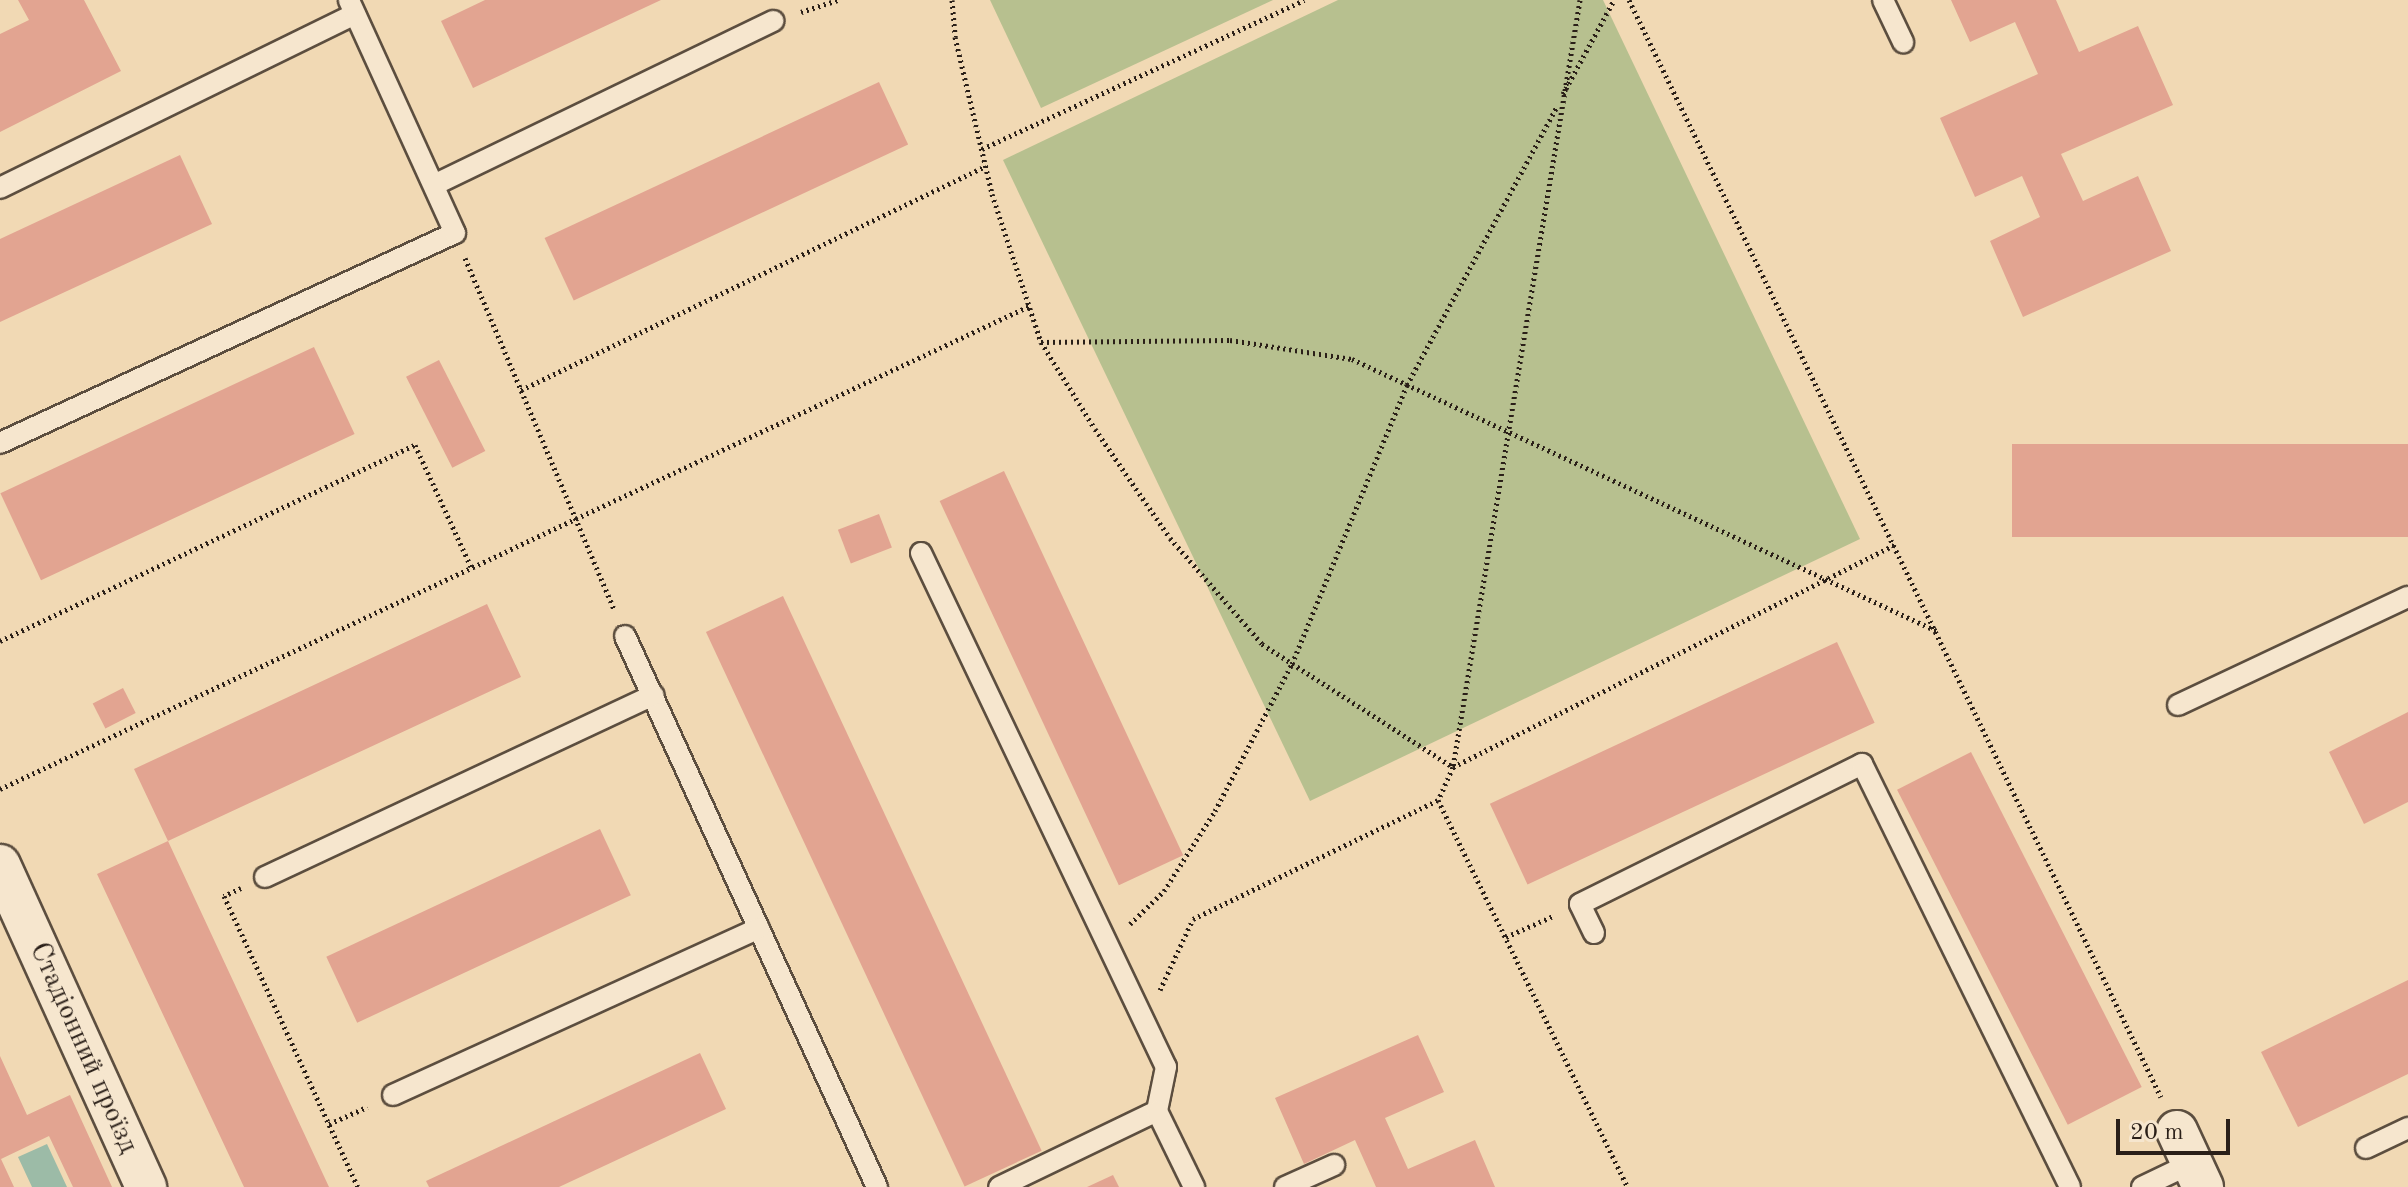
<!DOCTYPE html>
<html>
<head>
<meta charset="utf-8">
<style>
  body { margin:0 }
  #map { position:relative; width:2408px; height:1187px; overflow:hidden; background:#f1d9b4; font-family:"Old Standard TT",serif }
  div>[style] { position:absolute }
  .green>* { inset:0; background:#b7c08f }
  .water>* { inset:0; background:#9cbba7 }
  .building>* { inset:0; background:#e2a491; transform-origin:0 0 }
  .path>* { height:5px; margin-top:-2.5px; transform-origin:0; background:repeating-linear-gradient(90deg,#2a1f18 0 2px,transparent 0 6px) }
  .roads { filter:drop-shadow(2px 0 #5c4e3f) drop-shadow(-2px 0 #5c4e3f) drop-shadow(0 2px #5c4e3f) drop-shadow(0 -2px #5c4e3f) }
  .lane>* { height:20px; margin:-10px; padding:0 10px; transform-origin:10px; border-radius:10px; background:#f6e6ce }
  .street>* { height:40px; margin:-20px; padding:0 20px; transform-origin:20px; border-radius:20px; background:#f6e6ce }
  span { translate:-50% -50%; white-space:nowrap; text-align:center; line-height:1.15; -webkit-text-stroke:8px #f6e6ce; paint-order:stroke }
  .street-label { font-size:28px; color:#2a1f18 }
  .scale { position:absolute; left:2116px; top:1119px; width:114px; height:36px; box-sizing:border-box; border:4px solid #2a1f18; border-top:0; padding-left:10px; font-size:24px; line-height:28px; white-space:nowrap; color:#2a1f18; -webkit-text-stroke:6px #f6e6ce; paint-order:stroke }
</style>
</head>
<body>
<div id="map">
  <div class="green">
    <i style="clip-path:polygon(990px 0,1273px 0,1041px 108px)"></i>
    <i style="clip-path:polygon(1338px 0,1603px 0,1860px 539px,1310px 801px,1003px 160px)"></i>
  </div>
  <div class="water">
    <i style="clip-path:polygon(47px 1144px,67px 1187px,32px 1187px,18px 1157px)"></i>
  </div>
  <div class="building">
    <i style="clip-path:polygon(18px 0,84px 0,121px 71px,0 132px,0 34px,29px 20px)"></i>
    <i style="clip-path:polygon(485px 0,661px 0,473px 88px,441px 21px)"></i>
    <i style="clip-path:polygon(1951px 0,2056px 0,2079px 52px,2138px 26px,2173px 105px,2061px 154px,2083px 201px,2138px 176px,2171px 251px,2023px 317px,1990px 241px,2040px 217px,2022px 176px,1975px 197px,1940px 118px,2038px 74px,2015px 22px,1970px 42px)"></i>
    <i style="left:879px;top:82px;width:69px;height:369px;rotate:65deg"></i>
    <i style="clip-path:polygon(180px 155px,212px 224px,0 322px,0 239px)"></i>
    <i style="left:314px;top:347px;width:96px;height:346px;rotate:65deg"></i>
    <i style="left:439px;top:360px;width:102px;height:37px;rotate:63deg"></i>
    <i style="left:2408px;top:444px;width:93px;height:396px;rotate:90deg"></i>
    <i style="left:1004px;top:471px;width:424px;height:71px;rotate:65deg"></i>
    <i style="left:879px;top:514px;width:36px;height:44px;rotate:69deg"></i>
    <i style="left:783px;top:596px;width:612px;height:85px;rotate:65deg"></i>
    <i style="clip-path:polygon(487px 604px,521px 677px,168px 841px,329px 1187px,244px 1187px,97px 874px,168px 841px,134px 769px)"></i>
    <i style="left:1837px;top:642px;width:89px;height:383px;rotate:65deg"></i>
    <i style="left:123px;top:688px;width:28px;height:34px;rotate:63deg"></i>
    <i style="clip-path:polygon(2408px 712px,2408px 802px,2364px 824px,2329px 752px)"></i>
    <i style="left:1971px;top:752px;width:376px;height:83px;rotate:63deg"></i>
    <i style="left:600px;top:829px;width:73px;height:302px;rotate:65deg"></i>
    <i style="clip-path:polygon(2408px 980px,2408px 1074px,2298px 1127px,2261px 1052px)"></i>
    <i style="clip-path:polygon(1418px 1035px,1444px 1092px,1385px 1118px,1408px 1169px,1475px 1140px,1495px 1187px,1376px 1187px,1355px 1140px,1304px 1164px,1275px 1098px)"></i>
    <i style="clip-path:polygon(700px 1053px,726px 1109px,559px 1187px,429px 1187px,426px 1181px)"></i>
    <i style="clip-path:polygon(0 1056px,27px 1115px,70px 1095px,112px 1187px,73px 1187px,49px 1136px,1px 1159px,14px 1187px,0 1187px)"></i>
    <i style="clip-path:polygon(1113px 1175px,1119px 1187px,1087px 1187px)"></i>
  </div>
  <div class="path">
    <i style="left:952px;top:0;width:37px;rotate:85deg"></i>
    <i style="left:955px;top:37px;width:161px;rotate:76.7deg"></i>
    <i style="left:992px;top:194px;width:156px;rotate:71.7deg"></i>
    <i style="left:1041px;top:342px;width:102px;rotate:58.2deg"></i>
    <i style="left:1095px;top:429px;width:132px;rotate:55.5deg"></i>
    <i style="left:1170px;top:538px;width:140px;rotate:49deg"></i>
    <i style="left:1262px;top:644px;width:227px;rotate:32.8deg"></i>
    <i style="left:1453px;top:767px;width:495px;rotate:-26.7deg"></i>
    <i style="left:1580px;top:0;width:777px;rotate:99.4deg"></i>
    <i style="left:1453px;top:767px;width:36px;rotate:114deg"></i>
    <i style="left:1438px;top:800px;width:431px;rotate:63.9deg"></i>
    <i style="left:1629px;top:0;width:1219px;rotate:64.13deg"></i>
    <i style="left:801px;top:12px;width:40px;rotate:-18deg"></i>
    <i style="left:1563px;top:94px;width:107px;rotate:-61.5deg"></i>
    <i style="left:982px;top:149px;width:355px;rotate:-24.8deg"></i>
    <i style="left:465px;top:258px;width:381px;rotate:67deg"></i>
    <i style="left:1041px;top:342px;width:189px;rotate:-0.6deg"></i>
    <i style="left:1230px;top:340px;width:123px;rotate:8.9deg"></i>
    <i style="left:1352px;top:359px;width:645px;rotate:24.94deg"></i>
    <i style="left:521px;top:390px;width:516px;rotate:-25.72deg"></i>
    <i style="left:0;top:641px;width:459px;rotate:-25.3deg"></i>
    <i style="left:415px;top:445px;width:134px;rotate:65.3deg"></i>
    <i style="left:0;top:789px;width:1137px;rotate:-25.14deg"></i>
    <i style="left:241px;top:888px;width:19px;rotate:155deg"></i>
    <i style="left:224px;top:896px;width:320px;rotate:65.3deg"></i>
    <i style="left:1130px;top:924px;width:47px;rotate:-44.1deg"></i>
    <i style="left:1164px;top:891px;width:95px;rotate:-57.5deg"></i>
    <i style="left:1215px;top:811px;width:166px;rotate:-62.4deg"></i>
    <i style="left:1292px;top:664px;width:302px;rotate:-67.6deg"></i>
    <i style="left:1407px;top:385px;width:316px;rotate:-61.7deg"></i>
    <i style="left:1506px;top:937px;width:51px;rotate:-24.1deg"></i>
    <i style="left:1160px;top:990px;width:78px;rotate:-65.1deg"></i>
    <i style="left:1193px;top:919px;width:272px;rotate:-25.9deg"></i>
    <i style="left:329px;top:1124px;width:42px;rotate:-24.1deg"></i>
  </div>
  <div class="roads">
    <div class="lane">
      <i style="left:1883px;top:0;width:47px;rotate:64.5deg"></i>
      <i style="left:434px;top:185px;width:377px;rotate:-25.8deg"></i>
      <i style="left:0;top:188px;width:395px;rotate:-26.1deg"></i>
      <i style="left:0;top:443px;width:501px;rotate:-24.78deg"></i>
      <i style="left:455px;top:233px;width:256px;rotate:-114.5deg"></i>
      <i style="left:921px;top:553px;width:569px;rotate:64.52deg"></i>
      <i style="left:1166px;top:1067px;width:45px;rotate:101.6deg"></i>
      <i style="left:1157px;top:1111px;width:175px;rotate:154.3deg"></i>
      <i style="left:625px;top:636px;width:606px;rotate:65.42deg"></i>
      <i style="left:2178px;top:705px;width:254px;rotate:-25.2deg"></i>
      <i style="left:265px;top:877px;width:429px;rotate:-25.1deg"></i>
      <i style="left:1594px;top:933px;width:32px;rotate:-116deg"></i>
      <i style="left:1580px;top:904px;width:315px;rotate:-26.4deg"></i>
      <i style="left:1862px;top:764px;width:471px;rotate:63.8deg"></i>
      <i style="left:393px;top:1095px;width:402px;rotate:-24.5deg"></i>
      <i style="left:1157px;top:1111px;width:85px;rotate:64deg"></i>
      <i style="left:2366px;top:1148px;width:47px;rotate:-25.5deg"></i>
      <i style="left:1285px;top:1187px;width:54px;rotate:-24.2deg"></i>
      <i style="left:2142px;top:1187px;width:55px;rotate:-25.6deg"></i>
    </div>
    <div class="street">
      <i style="left:0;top:865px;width:354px;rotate:65.6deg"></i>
      <i style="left:2177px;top:1131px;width:62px;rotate:65.1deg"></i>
    </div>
  </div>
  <div class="street-label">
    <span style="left:83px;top:1048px;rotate:66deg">Стадіонний проїзд</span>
  </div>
  <div class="scale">20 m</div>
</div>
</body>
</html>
